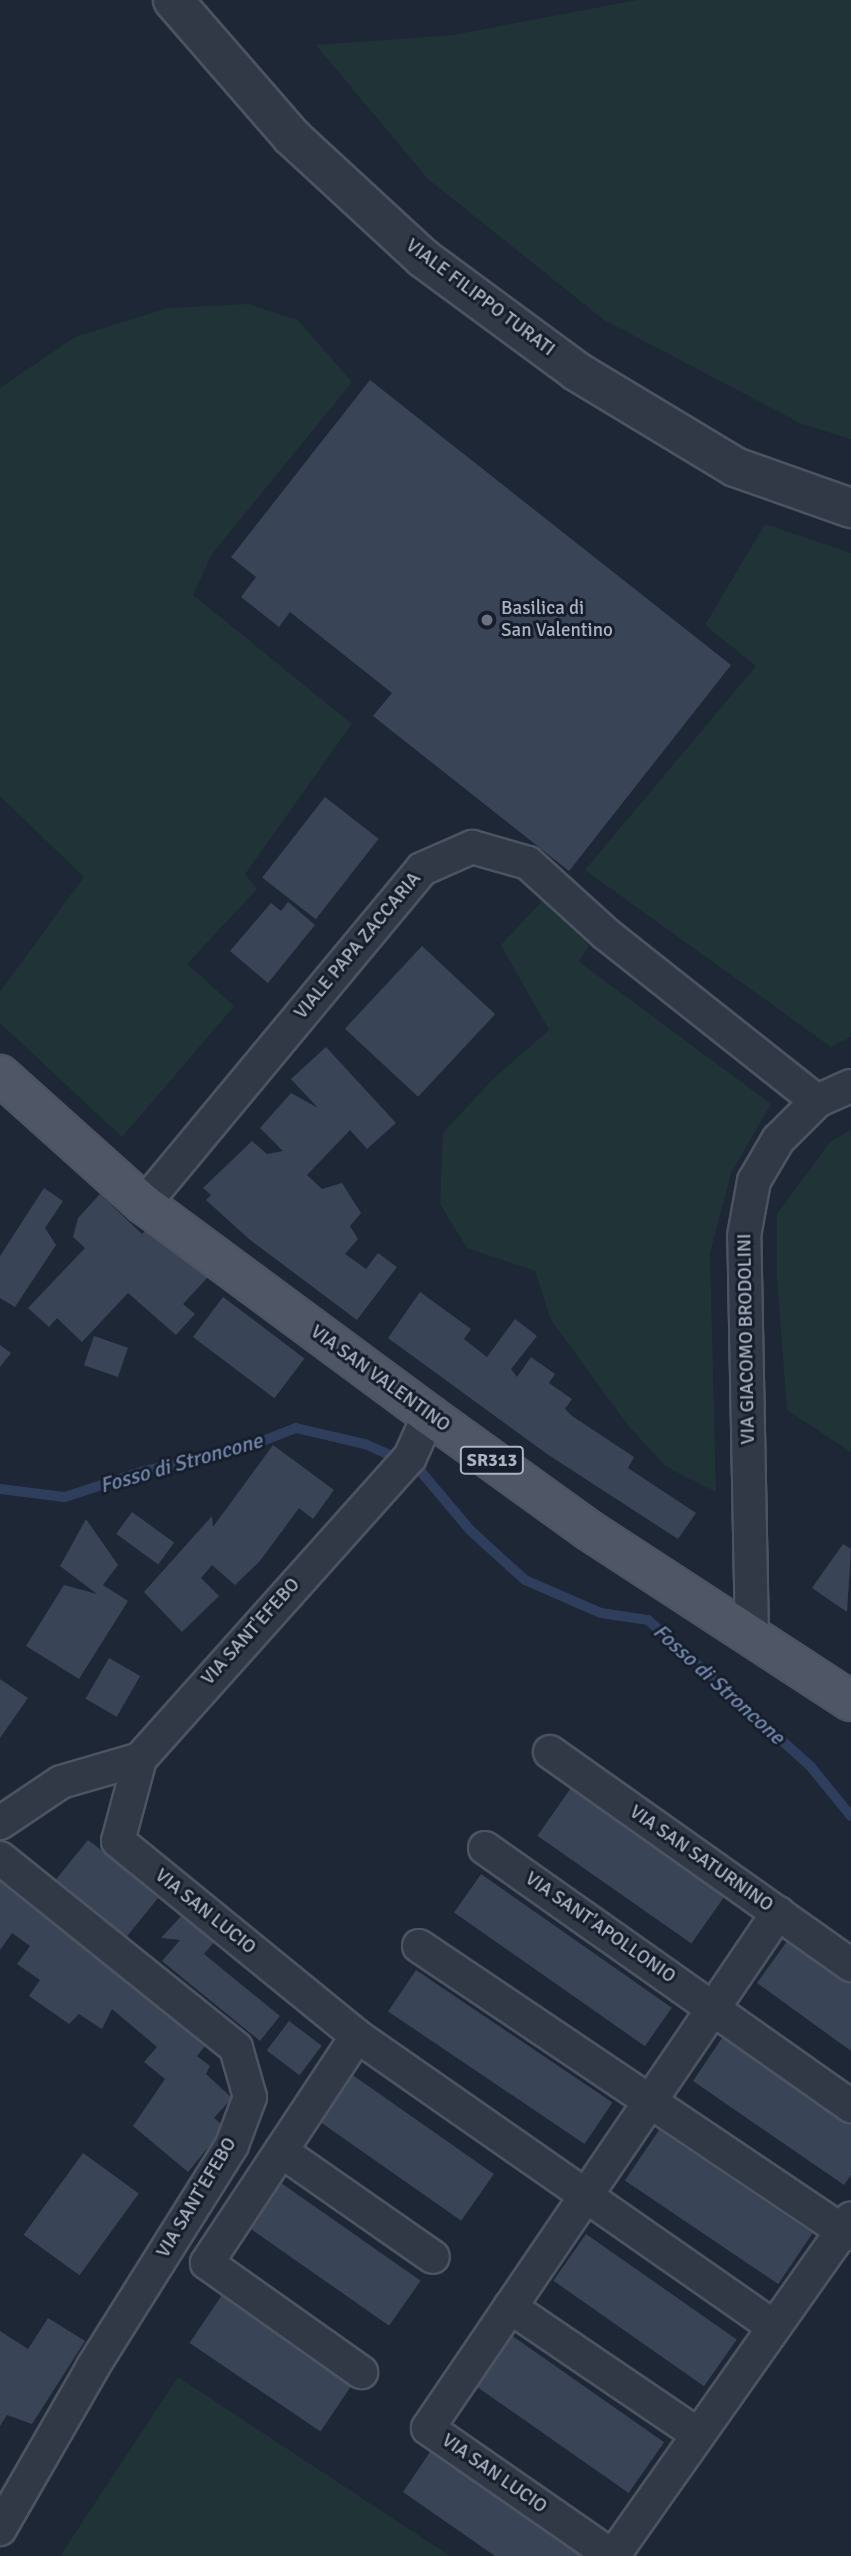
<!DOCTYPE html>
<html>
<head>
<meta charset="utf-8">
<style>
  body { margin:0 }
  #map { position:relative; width:851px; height:2556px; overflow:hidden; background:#1e2736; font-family:Signika,sans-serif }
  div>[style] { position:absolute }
  .green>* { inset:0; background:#203337 }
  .stream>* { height:10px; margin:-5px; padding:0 5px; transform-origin:5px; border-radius:5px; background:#2f3e5c }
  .building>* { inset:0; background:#3a4457; transform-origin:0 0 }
  .roads { filter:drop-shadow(2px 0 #4c5362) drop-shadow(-2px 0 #4c5362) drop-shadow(0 2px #4c5362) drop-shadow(0 -2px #4c5362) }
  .minor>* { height:32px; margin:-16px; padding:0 16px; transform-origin:16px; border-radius:16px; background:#313946 }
  .tertiary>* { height:38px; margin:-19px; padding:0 19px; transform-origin:19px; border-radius:19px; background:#313946 }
  .primary>* { height:38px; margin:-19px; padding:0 19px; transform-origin:19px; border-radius:19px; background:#4f5767 }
  .dots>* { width:19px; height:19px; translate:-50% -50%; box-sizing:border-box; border:4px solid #171e2b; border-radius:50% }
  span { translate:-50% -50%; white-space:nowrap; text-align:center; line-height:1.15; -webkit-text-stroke:6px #171e2b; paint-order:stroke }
  .shield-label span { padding:2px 5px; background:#171e2b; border:2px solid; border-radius:5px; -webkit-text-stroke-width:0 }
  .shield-label { font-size:18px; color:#abb3c4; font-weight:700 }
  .street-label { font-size:19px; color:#abb3c4 }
  .poi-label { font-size:19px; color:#abb3c4 }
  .left { translate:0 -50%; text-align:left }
  .water-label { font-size:21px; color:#7287ae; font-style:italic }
</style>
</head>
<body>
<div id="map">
  <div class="green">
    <i style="clip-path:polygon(637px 0,851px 0,851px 439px,802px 424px,604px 320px,428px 179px,316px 45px,453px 35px)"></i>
    <i style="clip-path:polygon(248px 304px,298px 320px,352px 382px,212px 554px,193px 595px,352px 724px,245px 874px,257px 889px,187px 964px,234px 1006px,122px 1137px,0 1023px,0 992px,84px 877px,0 796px,0 388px,75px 337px,168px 308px)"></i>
    <i style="clip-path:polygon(765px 524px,851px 553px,851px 1037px,831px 1047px,585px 870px,756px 666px,705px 625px)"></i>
    <i style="clip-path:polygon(542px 901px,589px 945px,579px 962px,771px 1104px,731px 1173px,710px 1253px,716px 1492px,665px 1466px,627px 1424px,551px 1320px,535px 1271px,467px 1248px,440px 1204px,443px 1133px,492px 1080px,549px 1030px,501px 945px)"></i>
    <i style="clip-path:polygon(851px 1130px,851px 1452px,787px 1410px,777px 1278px,777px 1214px,830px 1142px)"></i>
    <i style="clip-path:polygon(178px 2377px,450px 2556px,60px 2556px)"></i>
  </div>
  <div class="stream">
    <i style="left:0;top:1489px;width:65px;rotate:7deg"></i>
    <i style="left:65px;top:1497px;width:83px;rotate:-18.2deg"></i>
    <i style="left:144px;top:1471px;width:92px;rotate:-11.9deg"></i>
    <i style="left:234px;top:1452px;width:66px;rotate:-21.2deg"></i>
    <i style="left:296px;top:1428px;width:71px;rotate:13.1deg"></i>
    <i style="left:365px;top:1444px;width:57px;rotate:23.9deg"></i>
    <i style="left:417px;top:1467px;width:82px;rotate:49.9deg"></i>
    <i style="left:470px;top:1530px;width:74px;rotate:42.3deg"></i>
    <i style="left:525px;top:1580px;width:83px;rotate:23.5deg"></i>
    <i style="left:601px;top:1613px;width:48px;rotate:8.5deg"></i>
    <i style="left:648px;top:1620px;width:219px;rotate:42deg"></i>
    <i style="left:811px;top:1767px;width:63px;rotate:50.8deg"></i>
  </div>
  <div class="building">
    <i style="clip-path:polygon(370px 380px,731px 665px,569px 871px,373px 716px,392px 693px,290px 612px,279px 627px,241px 597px,256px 577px,231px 557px)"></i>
    <i style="left:325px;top:797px;width:68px;height:102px;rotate:38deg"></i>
    <i style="clip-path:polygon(288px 902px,315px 925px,268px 983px,230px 951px,271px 903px,281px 911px)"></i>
    <i style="left:422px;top:946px;width:100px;height:113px;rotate:43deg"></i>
    <i style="clip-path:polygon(326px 1047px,396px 1123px,367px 1149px,350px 1130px,307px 1175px,322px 1189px,342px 1183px,361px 1213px,350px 1226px,358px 1239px,345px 1254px,366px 1269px,378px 1253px,397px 1267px,357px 1320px,249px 1239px,206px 1200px,211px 1195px,203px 1188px,252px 1141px,267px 1154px,283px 1151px,260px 1128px,291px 1093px,318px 1108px,291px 1079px)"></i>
    <i style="clip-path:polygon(44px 1188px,63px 1201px,45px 1228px,56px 1245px,15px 1307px,0 1298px,0 1256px)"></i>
    <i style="clip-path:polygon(100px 1194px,142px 1234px,150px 1225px,208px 1277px,183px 1304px,195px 1314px,176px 1335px,128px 1293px,82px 1342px,57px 1318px,49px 1327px,28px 1308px,85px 1248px,73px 1237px,78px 1218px)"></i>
    <i style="clip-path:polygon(420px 1292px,471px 1329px,464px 1339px,487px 1357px,515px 1319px,537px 1336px,511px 1369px,517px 1377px,531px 1357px,555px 1374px,549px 1383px,572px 1399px,565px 1409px,572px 1416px,634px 1457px,628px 1468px,696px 1513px,678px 1539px,547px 1454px,388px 1338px)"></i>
    <i style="left:223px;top:1297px;width:102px;height:50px;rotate:37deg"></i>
    <i style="left:94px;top:1336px;width:36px;height:31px;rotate:19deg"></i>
    <i style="clip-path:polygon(0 1345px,11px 1353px,0 1367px)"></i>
    <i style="clip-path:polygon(273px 1445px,334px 1490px,313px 1519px,299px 1508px,260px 1561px,235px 1585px,212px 1565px,201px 1578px,219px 1596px,182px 1632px,144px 1592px,212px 1516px,213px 1527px)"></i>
    <i style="left:132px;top:1512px;width:52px;height:27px;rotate:36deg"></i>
    <i style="clip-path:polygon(86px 1519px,118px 1565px,103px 1585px,128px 1601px,79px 1679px,26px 1646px,64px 1585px,97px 1594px,60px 1566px)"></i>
    <i style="clip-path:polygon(843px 1544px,851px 1549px,847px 1612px,812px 1588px)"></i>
    <i style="left:109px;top:1658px;width:36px;height:47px;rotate:30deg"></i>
    <i style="clip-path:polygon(0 1679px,28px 1698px,0 1738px)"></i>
    <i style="left:573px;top:1785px;width:188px;height:62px;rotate:35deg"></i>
    <i style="clip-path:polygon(88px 1840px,112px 1858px,117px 1851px,135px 1866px,129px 1874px,158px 1898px,124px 1940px,53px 1883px)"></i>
    <i style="left:481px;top:1874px;width:233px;height:47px;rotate:35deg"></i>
    <i style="clip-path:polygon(0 1880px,114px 1960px,109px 1967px,206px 2045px,197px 2056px,210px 2066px,206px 2074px,232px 2098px,214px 2118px,225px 2127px,188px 2172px,133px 2126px,165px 2079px,144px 2062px,157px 2047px,112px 2009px,102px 2029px,79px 2014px,69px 2024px,29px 1996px,40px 1980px,17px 1964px,30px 1946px,12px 1933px,0 1950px)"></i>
    <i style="clip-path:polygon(185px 1912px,220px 1935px,204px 1954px,280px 2016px,260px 2041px,162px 1961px,180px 1940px,161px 1938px)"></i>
    <i style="clip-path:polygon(790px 1937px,851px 1981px,851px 2051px,757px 1983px)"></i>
    <i style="left:416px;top:1970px;width:237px;height:50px;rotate:34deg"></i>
    <i style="left:289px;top:2021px;width:41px;height:37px;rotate:37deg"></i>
    <i style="clip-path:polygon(726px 2032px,851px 2118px,851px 2175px,844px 2185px,693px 2081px)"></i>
    <i style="left:344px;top:2069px;width:183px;height:57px;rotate:35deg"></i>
    <i style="left:659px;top:2130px;width:185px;height:61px;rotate:34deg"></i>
    <i style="left:83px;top:2153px;width:69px;height:101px;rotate:36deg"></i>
    <i style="left:274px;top:2178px;width:179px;height:55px;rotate:35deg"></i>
    <i style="left:586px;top:2234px;width:184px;height:57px;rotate:35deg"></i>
    <i style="left:222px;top:2295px;width:158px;height:58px;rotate:34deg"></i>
    <i style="clip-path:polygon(48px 2318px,85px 2341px,32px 2424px,7px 2415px,0 2426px,0 2331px,28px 2349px)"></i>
    <i style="left:511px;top:2335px;width:187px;height:62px;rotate:35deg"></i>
    <i style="clip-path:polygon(436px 2443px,589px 2556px,495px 2556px,403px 2492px)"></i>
  </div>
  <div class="roads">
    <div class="minor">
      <i style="left:144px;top:1204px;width:435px;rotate:-50.3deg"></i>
      <i style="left:422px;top:869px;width:55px;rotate:-23.7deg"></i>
      <i style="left:472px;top:847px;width:58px;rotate:15.9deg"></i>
      <i style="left:528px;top:863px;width:105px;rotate:42.3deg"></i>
      <i style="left:606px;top:934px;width:269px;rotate:38.4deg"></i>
      <i style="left:752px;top:1637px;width:401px;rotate:-91.1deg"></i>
      <i style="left:744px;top:1236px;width:56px;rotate:-79.7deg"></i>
      <i style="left:754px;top:1181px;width:48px;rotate:-59.7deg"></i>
      <i style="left:778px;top:1140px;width:55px;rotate:-45deg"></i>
      <i style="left:817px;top:1101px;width:37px;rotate:-24deg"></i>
      <i style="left:550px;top:1752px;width:369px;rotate:35.3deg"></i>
      <i style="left:140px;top:1759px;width:85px;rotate:105deg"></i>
      <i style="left:118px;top:1841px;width:308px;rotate:39.2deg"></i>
      <i style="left:357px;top:2036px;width:508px;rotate:34.91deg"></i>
      <i style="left:0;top:1823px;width:73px;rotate:-33.9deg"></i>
      <i style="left:61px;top:1782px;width:82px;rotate:-16.2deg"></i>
      <i style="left:140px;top:1759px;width:405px;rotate:-48.2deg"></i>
      <i style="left:410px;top:1457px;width:46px;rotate:-65.7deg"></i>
      <i style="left:485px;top:1848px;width:448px;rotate:35.2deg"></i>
      <i style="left:0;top:1858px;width:303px;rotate:38.8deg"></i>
      <i style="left:236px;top:2048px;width:51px;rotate:74.1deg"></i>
      <i style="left:250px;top:2097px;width:51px;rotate:110.6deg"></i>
      <i style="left:232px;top:2145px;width:262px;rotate:122.1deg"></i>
      <i style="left:93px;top:2367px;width:187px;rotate:119.9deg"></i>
      <i style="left:419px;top:1946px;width:516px;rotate:33.94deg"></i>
      <i style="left:357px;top:2036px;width:272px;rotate:123.5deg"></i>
      <i style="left:207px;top:2263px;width:189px;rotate:35.3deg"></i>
      <i style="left:281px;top:2151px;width:185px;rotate:34.9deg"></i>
      <i style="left:510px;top:2307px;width:227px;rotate:34.2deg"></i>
      <i style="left:612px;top:2556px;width:224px;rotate:-145.2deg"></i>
      <i style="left:428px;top:2428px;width:623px;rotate:-55.8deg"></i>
      <i style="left:613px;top:2556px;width:413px;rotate:-54.8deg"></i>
    </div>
    <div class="tertiary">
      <i style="left:173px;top:0;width:181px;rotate:49deg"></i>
      <i style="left:292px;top:137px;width:178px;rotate:42.7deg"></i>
      <i style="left:423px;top:258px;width:190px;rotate:36.4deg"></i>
      <i style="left:576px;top:371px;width:186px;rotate:31.1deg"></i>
      <i style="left:735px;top:467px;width:123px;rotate:19.5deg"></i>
    </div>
    <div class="primary">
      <i style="left:0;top:1075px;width:193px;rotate:41.9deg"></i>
      <i style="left:144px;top:1204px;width:355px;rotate:36.5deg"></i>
      <i style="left:429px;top:1415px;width:198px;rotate:35.8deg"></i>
      <i style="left:590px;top:1531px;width:311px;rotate:33.1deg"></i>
    </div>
  </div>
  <div class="dots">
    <i style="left:487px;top:620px;background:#6b7280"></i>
  </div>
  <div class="shield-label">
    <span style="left:492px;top:1460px">SR313</span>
  </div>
  <div class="street-label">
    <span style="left:480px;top:298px;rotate:37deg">VIALE FILIPPO TURATI</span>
    <span style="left:358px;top:946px;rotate:-50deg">VIALE PAPA ZACCARIA</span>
    <span style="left:747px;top:1339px;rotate:-91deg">VIA GIACOMO BRODOLINI</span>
    <span style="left:380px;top:1379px;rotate:36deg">VIA SAN VALENTINO</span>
    <span style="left:251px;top:1632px;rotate:-48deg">VIA SANT'EFEBO</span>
    <span style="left:701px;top:1859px;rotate:35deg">VIA SAN SATURNINO</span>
    <span style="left:205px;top:1912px;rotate:39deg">VIA SAN LUCIO</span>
    <span style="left:600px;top:1928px;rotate:35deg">VIA SANT'APOLLONIO</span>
    <span style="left:197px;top:2198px;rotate:-59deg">VIA SANT'EFEBO</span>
    <span style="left:494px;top:2474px;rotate:35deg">VIA SAN LUCIO</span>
  </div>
  <div class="poi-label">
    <span class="left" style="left:501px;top:620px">Basilica di<br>San Valentino</span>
  </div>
  <div class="water-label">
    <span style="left:181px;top:1463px;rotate:-16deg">Fosso di Stroncone</span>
    <span style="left:719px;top:1684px;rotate:42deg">Fosso di Stroncone</span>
  </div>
</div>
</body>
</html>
